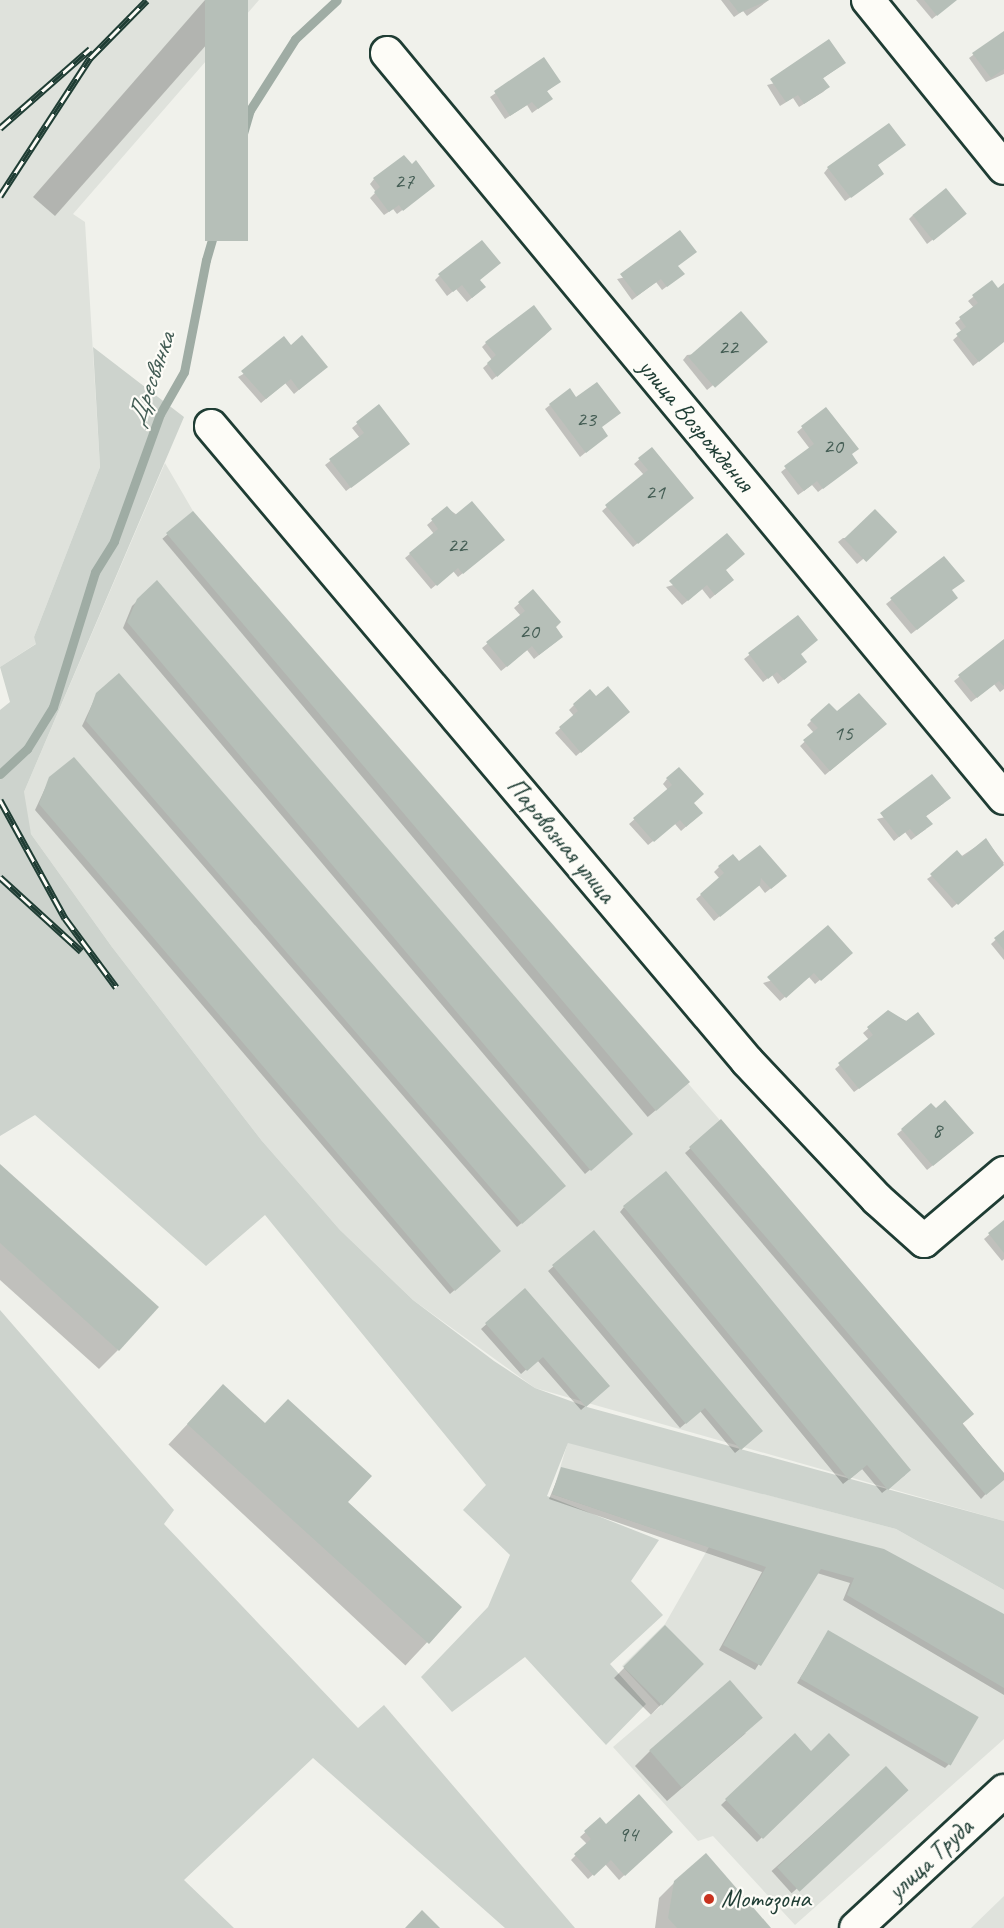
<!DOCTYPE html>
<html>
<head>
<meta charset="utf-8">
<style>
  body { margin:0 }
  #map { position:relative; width:1004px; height:1928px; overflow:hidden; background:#f0f1eb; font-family:Caveat,sans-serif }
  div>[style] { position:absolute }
  .built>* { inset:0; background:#dfe2dc }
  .green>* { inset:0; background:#cdd3cd }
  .shadow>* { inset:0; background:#0003; transform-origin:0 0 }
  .stream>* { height:9px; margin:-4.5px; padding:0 4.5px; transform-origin:4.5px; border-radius:4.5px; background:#9faca4 }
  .building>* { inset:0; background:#b6bfb8; transform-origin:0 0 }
  .roads { filter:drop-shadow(2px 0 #1f3d34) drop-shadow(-2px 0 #1f3d34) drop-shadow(0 2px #1f3d34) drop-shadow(0 -2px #1f3d34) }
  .minor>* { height:32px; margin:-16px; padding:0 16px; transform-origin:16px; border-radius:16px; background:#fdfcf7 }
  .rail>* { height:7px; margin-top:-3.5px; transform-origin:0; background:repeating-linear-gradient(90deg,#fdfcf7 0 14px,#1f3d34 0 28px); box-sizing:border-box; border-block:2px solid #1f3d34 }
  .dots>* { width:16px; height:16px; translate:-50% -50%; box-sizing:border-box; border:3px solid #fdfcf7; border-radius:50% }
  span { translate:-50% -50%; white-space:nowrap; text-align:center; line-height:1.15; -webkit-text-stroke:4.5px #fdfcf7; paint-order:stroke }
  .number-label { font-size:22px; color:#455e55 }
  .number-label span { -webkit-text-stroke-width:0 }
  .street-label { font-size:26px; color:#1f3d34 }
  .poi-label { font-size:26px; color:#1f3d34 }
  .left { translate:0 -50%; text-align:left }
  .water-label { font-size:27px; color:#455e56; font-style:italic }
</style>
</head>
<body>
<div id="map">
  <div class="built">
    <i style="clip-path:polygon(0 0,259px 0,73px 214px,85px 222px,100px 467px,34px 637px,37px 643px,0 667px)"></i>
    <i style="clip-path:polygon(165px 463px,193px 511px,974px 1414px,962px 1424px,1004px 1473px,1004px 1521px,535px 1388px,413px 1300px,340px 1230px,262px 1141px,112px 947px,31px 834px,24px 814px,24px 792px)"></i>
    <i style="clip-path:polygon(568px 1442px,896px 1529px,1004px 1590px,1004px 1739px,795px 1925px,713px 1836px,698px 1841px,613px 1747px,660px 1707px,622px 1666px,665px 1624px,709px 1547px,552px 1494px)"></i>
    <i style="clip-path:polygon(1004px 1896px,1004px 1928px,971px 1928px)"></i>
  </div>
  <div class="green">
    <i style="clip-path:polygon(93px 347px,184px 417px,24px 792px,31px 834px,112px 947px,262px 1141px,340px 1230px,413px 1300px,494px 1361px,535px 1388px,587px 1407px,1004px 1521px,1004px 1590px,896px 1529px,568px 1443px,547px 1496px,659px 1540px,631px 1581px,663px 1615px,610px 1664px,646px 1704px,606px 1745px,525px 1657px,452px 1712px,421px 1677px,488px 1607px,510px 1555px,463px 1510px,486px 1485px,265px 1215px,206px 1266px,35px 1115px,0 1136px,0 710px,10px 702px,0 667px,36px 644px,34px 637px,100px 467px)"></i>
    <i style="clip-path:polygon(0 1310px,174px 1510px,164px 1524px,358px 1728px,384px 1705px,575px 1928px,505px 1928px,313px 1758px,184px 1880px,234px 1928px,0 1928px)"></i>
  </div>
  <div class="shadow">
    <i style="clip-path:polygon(205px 0,246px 0,55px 216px,33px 197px)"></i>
    <i style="clip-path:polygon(721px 0,769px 0,747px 16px,743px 11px,734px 17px)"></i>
    <i style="clip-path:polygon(916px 0,955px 0,932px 19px)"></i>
    <i style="clip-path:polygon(1004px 32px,1004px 74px,986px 82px,969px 58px)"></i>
    <i style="clip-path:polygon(544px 59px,559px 82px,546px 92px,551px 99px,532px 113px,527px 105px,505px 119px,490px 97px)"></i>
    <i style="clip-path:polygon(839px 67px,822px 79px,828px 87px,823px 92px,799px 107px,793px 98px,780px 106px,767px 85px)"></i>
    <i style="clip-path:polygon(828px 168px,878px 178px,845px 201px,824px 173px)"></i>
    <i style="clip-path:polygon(374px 179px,429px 190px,397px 214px,393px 209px,384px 215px,370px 198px,376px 192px,370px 184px)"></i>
    <i style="clip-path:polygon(913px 215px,960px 219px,927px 244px,909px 219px)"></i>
    <i style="clip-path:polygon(677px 266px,678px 278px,662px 290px,656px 282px,632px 300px,617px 279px)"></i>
    <i style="clip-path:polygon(439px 276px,478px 280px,480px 291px,467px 302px,456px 289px,447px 296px,435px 280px)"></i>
    <i style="clip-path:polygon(992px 282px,998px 290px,1004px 285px,1004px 341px,973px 366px,953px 340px,962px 332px,955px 323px,974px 308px,968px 301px)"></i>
    <i style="clip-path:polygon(546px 334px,492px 380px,483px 368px,492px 360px,482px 347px,486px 343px)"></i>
    <i style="clip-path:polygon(291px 347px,321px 371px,294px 394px,285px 383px,261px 403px,238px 377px)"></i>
    <i style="clip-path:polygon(761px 347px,707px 390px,683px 360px,687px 355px)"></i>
    <i style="clip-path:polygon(550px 405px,600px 427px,606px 436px,580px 457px,545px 409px)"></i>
    <i style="clip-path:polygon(379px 406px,403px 448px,346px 491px,325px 465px,360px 438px,352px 428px)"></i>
    <i style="clip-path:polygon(825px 409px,850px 455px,851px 467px,818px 492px,812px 485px,798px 495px,781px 472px,810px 449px,797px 432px)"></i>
    <i style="clip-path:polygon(651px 449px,687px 502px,633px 547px,602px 511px,644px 475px,634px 464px)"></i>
    <i style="clip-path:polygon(447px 508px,499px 544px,458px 577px,453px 571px,431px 589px,405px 558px,434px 534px,427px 525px)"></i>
    <i style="left:193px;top:513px;width:755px;height:40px;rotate:50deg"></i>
    <i style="clip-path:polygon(890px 537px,857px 564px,838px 542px,843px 538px)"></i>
    <i style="clip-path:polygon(944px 558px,952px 602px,911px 634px,886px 604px)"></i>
    <i style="clip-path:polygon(724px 571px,727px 585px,710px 599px,702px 589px,682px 605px,666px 587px)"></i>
    <i style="clip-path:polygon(157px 582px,627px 1138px,585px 1174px,123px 628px,132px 606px)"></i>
    <i style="clip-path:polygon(533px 591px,557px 641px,534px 659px,527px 650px,501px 671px,482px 648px,521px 616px,514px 608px)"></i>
    <i style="clip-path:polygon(798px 617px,801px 666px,778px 684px,772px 675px,763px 682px,744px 659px)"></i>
    <i style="clip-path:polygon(1004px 641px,1004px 689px,1000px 692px,994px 684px,971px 702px,954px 681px)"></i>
    <i style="clip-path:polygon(97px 694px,559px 1191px,517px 1227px,82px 726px)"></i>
    <i style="clip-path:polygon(574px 705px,623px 716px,576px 756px,555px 733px,574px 716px,569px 710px)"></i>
    <i style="clip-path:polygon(837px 714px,880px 729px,825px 775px,800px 746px,814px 733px,807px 725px,811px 721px)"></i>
    <i style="clip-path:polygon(50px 778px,494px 1256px,450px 1294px,35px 810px)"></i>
    <i style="clip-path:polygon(667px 779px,692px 803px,696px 818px,681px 831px,675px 824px,648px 845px,629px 824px,668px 790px,663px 784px)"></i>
    <i style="clip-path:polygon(944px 803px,925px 817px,926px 829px,911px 840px,905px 832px,894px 841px,877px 819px)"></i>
    <i style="clip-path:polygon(986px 840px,1004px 863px,952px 908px,927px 879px)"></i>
    <i style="clip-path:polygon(739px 863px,780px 881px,765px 893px,758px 884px,714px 921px,696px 899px,720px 879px,714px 872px,719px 867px)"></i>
    <i style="clip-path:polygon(1004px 932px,1004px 960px,991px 944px)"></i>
    <i style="clip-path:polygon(846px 958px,815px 984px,809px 977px,780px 1001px,763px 983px)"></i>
    <i style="clip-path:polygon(888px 1012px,933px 1034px,854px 1092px,835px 1069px,869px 1040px,863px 1033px)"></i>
    <i style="clip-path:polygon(721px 1121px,1004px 1475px,981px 1499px,685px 1153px)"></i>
    <i style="clip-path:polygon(902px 1130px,967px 1138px,927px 1170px,897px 1134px)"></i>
    <i style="clip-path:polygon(0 1167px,118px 1350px,99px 1369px,0 1280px)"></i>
    <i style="clip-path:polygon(624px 1207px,905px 1475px,882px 1493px,862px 1469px,843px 1484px,620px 1212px)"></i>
    <i style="clip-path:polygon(1004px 1222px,1004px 1259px,1002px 1261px,984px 1239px)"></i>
    <i style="clip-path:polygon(594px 1232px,757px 1435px,735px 1453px,700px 1411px,680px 1428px,548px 1271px)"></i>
    <i style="clip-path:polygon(524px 1290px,604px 1390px,581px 1410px,537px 1360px,521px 1374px,481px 1329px)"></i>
    <i style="left:223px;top:1386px;width:324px;height:80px;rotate:43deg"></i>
    <i style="clip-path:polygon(562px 1468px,1004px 1616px,1004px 1695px,843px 1600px,850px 1583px,817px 1573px,755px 1670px,719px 1650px,762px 1572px,549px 1499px)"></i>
    <i style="left:665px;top:1627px;width:52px;height:72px;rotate:45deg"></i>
    <i style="clip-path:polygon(828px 1632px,950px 1763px,945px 1768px,797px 1683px)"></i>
    <i style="clip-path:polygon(746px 1733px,667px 1801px,635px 1766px,650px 1751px)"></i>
    <i style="clip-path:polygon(794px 1735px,811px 1753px,848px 1755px,757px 1842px,721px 1805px)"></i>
    <i style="left:886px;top:1768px;width:30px;height:154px;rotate:48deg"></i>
    <i style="clip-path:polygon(600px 1819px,606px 1826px,671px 1832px,619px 1880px,605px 1864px,588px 1879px,571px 1860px,587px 1844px,580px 1837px)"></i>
    <i style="clip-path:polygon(675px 1882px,769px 1928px,655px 1928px,659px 1898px)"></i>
  </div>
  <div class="stream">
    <i style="left:0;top:774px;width:37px;rotate:-43deg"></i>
    <i style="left:27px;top:749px;width:49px;rotate:-58.2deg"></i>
    <i style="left:53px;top:707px;width:141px;rotate:-72.7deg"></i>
    <i style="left:95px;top:572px;width:36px;rotate:-58deg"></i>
    <i style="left:114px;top:541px;width:135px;rotate:-70.1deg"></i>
    <i style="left:160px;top:414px;width:48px;rotate:-60.3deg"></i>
    <i style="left:184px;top:372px;width:114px;rotate:-78.9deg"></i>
    <i style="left:206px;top:260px;width:156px;rotate:-73.7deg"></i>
    <i style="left:250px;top:110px;width:84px;rotate:-57.6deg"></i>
    <i style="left:295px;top:39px;width:57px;rotate:-42.9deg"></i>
  </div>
  <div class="building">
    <i style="left:205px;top:0;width:43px;height:241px"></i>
    <i style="clip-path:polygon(729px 0,769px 0,739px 13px)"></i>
    <i style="clip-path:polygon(924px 0,957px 0,937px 16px)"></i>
    <i style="clip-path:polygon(1004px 31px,1004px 69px,991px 78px,972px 53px)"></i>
    <i style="clip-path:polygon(829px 39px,846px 63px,823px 78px,830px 87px,804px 104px,798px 95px,786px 102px,770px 79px)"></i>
    <i style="clip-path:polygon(544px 57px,561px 82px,547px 91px,553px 99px,538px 109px,532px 102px,510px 116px,494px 91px)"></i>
    <i style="clip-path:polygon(889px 123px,906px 145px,878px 165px,884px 174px,851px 198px,827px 167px)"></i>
    <i style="clip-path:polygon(404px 155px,412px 164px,416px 160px,435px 186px,403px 211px,399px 205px,389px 212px,374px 192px,380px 187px,373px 178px)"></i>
    <i style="left:946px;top:188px;width:33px;height:43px;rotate:51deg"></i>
    <i style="clip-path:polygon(680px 230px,697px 252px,678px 266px,685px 274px,667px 287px,661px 279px,637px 296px,620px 274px)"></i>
    <i style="clip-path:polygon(482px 240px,501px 263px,480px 280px,486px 287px,472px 298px,462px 285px,453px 292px,438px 274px)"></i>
    <i style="clip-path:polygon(992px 280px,998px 288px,1004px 283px,1004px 342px,979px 362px,956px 334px,966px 327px,959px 317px,978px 303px,972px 295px)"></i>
    <i style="clip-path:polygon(534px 305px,552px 329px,497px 377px,487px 363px,496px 355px,485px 342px)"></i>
    <i style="left:741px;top:311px;width:41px;height:70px;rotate:49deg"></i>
    <i style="clip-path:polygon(302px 335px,328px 367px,299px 390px,291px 379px,266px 399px,241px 371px,284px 336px,291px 345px)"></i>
    <i style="clip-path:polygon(597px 382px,621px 413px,602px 427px,608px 436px,586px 453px,549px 404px,570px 388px,576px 397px)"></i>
    <i style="clip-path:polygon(379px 404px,410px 444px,351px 488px,329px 459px,364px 433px,356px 422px)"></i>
    <i style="clip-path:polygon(826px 407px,859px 449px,852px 454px,858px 463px,823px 489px,817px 481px,804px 491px,784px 466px,814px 444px,801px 426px)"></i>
    <i style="clip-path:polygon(652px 447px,694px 498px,638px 544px,605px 505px,648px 470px,638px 458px)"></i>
    <i style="clip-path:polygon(472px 501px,505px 540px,463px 574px,458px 568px,437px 586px,409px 553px,438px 529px,431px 519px,447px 506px,455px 515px)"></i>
    <i style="left:875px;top:509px;width:32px;height:43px;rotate:46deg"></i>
    <i style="clip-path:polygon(193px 511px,690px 1082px,656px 1111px,166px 533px)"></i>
    <i style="clip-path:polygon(727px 533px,745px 554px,726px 570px,734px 580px,715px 595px,707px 585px,688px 601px,669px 581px)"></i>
    <i style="clip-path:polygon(944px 556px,965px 581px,952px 590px,958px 598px,917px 630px,890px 598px)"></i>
    <i style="clip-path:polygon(157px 580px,633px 1134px,591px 1171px,127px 622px,137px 599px)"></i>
    <i style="clip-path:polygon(533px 589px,561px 622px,556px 627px,563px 637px,539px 655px,532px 646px,507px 667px,486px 642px,525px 611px,518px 602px)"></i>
    <i style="clip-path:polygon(798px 615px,818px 640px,801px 654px,807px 662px,784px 680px,777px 672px,768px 679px,748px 653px)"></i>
    <i style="clip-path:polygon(1004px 639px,1004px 686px,999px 681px,977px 698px,958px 675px)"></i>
    <i style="clip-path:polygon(119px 673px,566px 1186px,522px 1224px,86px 721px,96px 693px)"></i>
    <i style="clip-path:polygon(608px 686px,630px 712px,581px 753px,559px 727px,578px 711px,573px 704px,590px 689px,596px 696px)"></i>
    <i style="clip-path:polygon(859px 693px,887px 724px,830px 771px,803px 740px,818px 728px,810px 720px,829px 703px,837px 711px)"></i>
    <i style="clip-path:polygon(74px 757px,501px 1251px,455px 1291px,39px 804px,49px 777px)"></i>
    <i style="clip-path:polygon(679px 767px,704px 794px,694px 803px,703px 813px,686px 827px,680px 820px,654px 842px,633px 818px,672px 785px,666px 778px)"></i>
    <i style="clip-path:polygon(932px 774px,951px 798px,926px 816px,933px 824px,916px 836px,910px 829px,899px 837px,880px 813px)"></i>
    <i style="clip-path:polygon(986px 838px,1004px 865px,958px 905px,930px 874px,957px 850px,963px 857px)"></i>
    <i style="clip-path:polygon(760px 845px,787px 876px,771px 889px,761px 878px,760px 885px,720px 917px,700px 894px,724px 873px,718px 866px,733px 854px,739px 861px)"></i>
    <i style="clip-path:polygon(828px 925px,853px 953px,821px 981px,814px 973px,786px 998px,767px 977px)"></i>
    <i style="clip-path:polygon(1004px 930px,1004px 950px,994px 938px)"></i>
    <i style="clip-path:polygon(888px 1010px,906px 1021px,918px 1012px,935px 1034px,859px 1089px,838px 1063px,873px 1035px,867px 1027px)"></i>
    <i style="clip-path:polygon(945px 1100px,974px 1133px,933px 1166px,901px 1129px,931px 1103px,936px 1108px)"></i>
    <i style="clip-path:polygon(721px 1119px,974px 1414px,962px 1424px,1004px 1473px,1004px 1480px,986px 1495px,689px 1147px)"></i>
    <i style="clip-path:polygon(0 1164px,159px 1307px,119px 1351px,0 1243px)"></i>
    <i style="clip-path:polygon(666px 1171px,911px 1470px,888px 1490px,867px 1465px,849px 1480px,623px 1206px)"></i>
    <i style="clip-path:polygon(1004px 1220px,1004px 1253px,988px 1233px)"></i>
    <i style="clip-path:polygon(594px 1230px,763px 1431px,741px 1450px,705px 1408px,686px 1424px,552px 1265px)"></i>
    <i style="clip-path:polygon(525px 1288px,610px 1386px,586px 1407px,543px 1357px,527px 1371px,485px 1323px)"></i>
    <i style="clip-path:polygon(223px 1384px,265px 1423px,288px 1399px,372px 1476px,348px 1502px,462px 1607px,429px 1644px,187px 1424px)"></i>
    <i style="clip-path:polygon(561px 1467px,884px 1549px,1004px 1614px,1004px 1688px,847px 1595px,854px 1578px,821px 1569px,761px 1666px,723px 1645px,766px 1567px,552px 1494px)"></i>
    <i style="left:665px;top:1625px;width:55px;height:59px;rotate:45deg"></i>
    <i style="left:828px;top:1630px;width:174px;height:56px;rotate:30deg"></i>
    <i style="left:730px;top:1680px;width:50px;height:107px;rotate:49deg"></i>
    <i style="clip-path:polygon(795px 1733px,811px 1751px,829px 1733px,850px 1755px,763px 1839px,725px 1799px)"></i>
    <i style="left:886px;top:1766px;width:33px;height:149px;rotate:47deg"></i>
    <i style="clip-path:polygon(639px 1794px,673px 1832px,625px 1876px,611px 1860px,594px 1876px,574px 1854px,591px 1839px,584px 1831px,600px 1817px,606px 1824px)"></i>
    <i style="clip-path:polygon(706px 1853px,771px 1928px,677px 1928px,668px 1918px,674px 1881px)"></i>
    <i style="clip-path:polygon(422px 1910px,440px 1928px,405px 1928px)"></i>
  </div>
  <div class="roads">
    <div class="minor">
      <i style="left:868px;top:0;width:216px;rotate:51deg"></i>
      <i style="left:387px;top:53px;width:967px;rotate:50.37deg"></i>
      <i style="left:211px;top:426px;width:831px;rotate:49.83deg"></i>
      <i style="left:747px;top:1061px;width:190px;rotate:46.7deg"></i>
      <i style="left:877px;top:1199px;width:63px;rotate:41.8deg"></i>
      <i style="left:924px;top:1241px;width:105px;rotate:-40.4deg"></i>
      <i style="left:856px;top:1928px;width:202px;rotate:-42.8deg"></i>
    </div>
  </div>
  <div class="rail">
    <i style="left:0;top:128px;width:120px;rotate:-41.3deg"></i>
    <i style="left:0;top:196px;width:165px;rotate:-56.9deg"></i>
    <i style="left:90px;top:58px;width:81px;rotate:-45.5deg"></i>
    <i style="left:0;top:800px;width:135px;rotate:61.2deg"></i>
    <i style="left:65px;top:918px;width:86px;rotate:53.5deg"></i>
    <i style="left:0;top:877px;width:110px;rotate:42.4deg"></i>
  </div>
  <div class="dots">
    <i style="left:709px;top:1899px;background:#c8321e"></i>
  </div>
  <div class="number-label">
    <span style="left:404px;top:182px">27</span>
    <span style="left:728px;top:348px">22</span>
    <span style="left:586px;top:420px">23</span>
    <span style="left:833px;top:447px">20</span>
    <span style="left:655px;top:493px">21</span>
    <span style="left:457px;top:546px">22</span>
    <span style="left:529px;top:632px">20</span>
    <span style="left:843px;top:734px">15</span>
    <span style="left:937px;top:1131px">8</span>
    <span style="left:628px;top:1835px">94</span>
  </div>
  <div class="street-label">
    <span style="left:696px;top:425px;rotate:50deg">улица Возрождения</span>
    <span style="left:561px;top:840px;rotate:50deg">Паровозная улица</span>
    <span style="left:930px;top:1859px;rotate:-43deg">улица Труда</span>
  </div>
  <div class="poi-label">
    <span class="left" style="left:721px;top:1899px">Мотозона</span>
  </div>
  <div class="water-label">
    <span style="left:151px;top:379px;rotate:-71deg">Дресвянка</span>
  </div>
</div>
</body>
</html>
